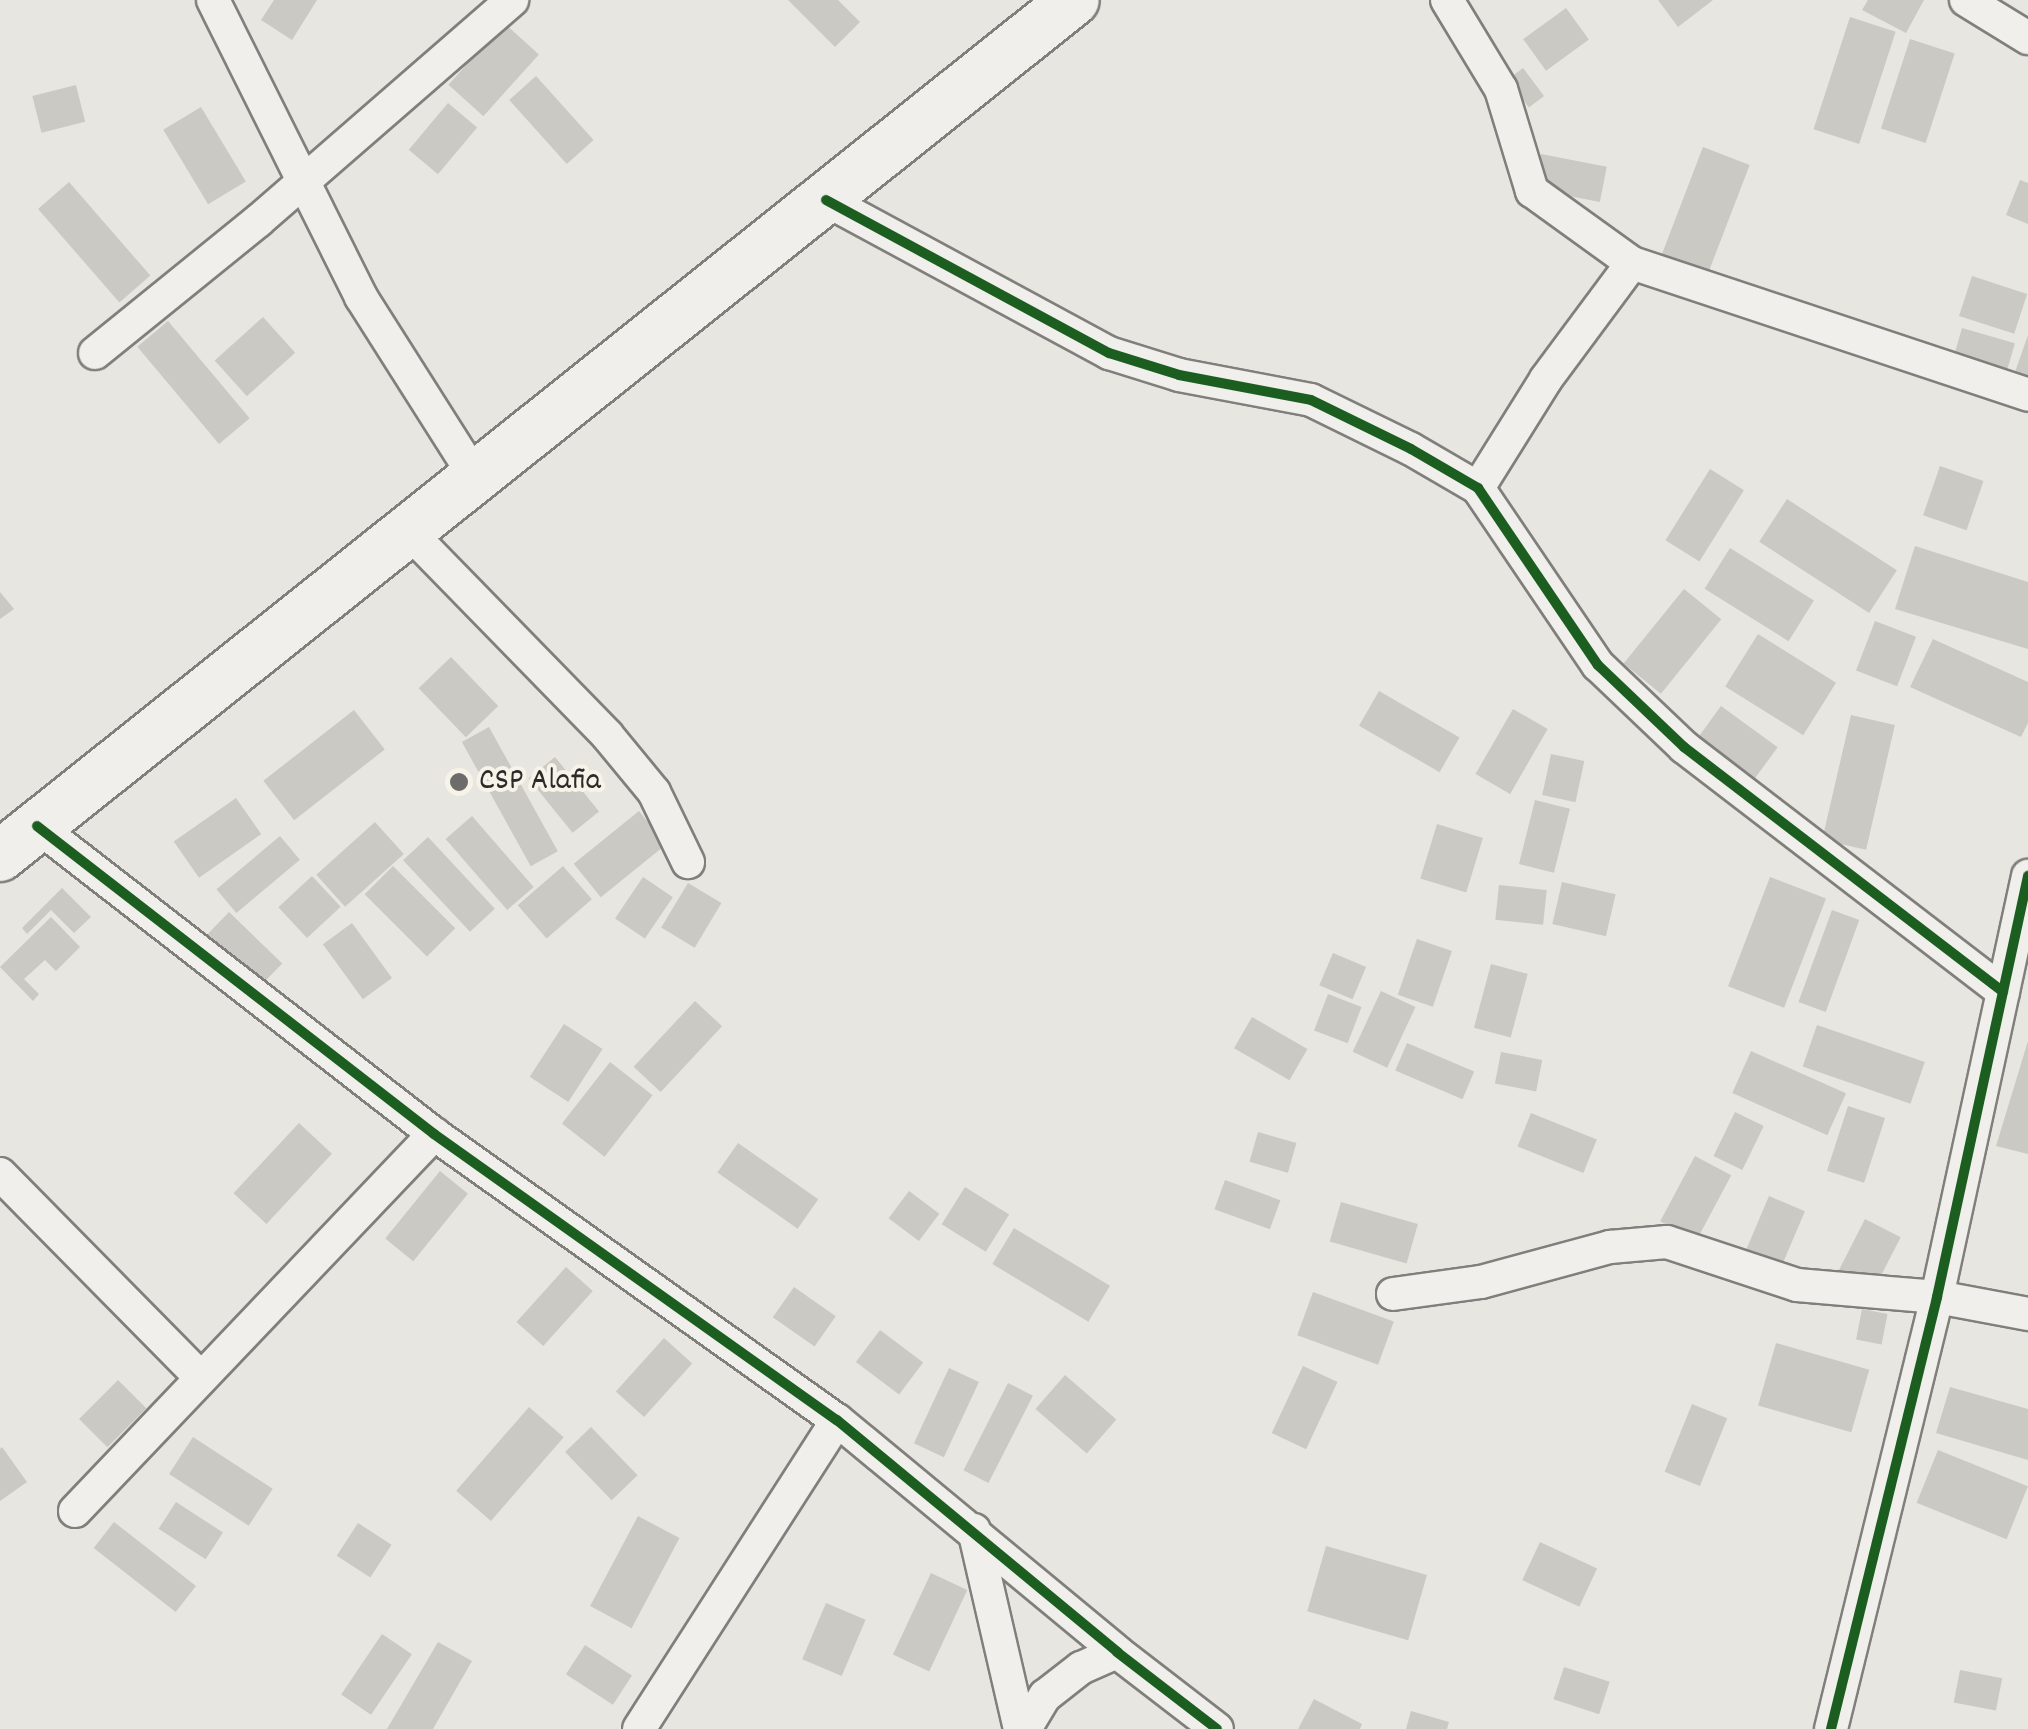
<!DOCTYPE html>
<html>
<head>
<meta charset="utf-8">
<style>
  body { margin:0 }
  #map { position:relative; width:2028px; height:1729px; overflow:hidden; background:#e8e6e0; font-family:Dekko,sans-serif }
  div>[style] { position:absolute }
  .building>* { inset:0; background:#cac9c4; transform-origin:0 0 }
  .roads { filter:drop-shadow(2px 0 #807f7c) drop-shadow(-2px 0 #807f7c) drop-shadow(0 2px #807f7c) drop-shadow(0 -2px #807f7c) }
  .street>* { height:32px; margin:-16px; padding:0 16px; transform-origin:16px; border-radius:16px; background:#f0efeb }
  .primary>* { height:50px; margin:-25px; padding:0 25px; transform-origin:25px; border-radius:25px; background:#f0efeb }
  .cycleway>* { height:10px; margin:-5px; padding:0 5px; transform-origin:5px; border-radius:5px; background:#1b5e20 }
  .dots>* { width:28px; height:28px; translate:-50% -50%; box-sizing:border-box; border:5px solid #f7f3e8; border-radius:50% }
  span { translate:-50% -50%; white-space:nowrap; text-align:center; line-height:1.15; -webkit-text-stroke:8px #f7f3e8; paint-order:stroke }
  .poi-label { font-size:32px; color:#2b2b2b }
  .left { translate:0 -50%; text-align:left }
</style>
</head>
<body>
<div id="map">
  <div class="building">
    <i style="clip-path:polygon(274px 0,317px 0,292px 40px,261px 20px)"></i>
    <i style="clip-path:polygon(788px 0,838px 0,860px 22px,835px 47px)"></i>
    <i style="clip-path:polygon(1658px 0,1713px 0,1678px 27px)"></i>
    <i style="clip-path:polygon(1868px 0,1924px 0,1906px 33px,1862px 10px)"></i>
    <i style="left:1566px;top:8px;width:39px;height:53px;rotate:54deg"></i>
    <i style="left:1850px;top:17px;width:48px;height:118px;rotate:18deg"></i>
    <i style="left:504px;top:23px;width:47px;height:83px;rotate:42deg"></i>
    <i style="left:1910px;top:39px;width:47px;height:94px;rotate:18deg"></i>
    <i style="left:1523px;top:68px;width:35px;height:19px;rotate:53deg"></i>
    <i style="left:536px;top:76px;width:86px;height:36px;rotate:48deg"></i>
    <i style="left:76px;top:85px;width:38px;height:45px;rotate:76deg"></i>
    <i style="left:448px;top:103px;width:38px;height:61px;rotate:40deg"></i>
    <i style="left:201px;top:107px;width:87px;height:44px;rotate:59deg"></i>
    <i style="left:1703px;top:147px;width:50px;height:118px;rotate:21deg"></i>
    <i style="left:1541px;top:154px;width:67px;height:36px;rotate:11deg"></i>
    <i style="clip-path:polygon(2020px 180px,2028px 183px,2028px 224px,2006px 215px)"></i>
    <i style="left:69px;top:182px;width:124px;height:41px;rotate:49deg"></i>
    <i style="left:1972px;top:276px;width:58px;height:42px;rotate:18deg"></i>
    <i style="left:263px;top:317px;width:48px;height:65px;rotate:48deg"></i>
    <i style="left:168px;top:321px;width:127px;height:40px;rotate:50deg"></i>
    <i style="left:1962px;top:328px;width:55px;height:31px;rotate:16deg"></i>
    <i style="clip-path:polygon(2028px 335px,2028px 376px,2015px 372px)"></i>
    <i style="left:1940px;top:466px;width:46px;height:52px;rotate:19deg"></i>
    <i style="left:1710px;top:469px;width:40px;height:84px;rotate:32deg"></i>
    <i style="left:1787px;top:499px;width:131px;height:51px;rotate:33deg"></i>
    <i style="clip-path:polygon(1915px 546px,2028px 582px,2028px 649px,1895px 609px)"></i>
    <i style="left:1730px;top:548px;width:99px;height:48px;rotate:32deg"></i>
    <i style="left:1684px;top:589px;width:48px;height:96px;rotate:39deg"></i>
    <i style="clip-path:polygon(0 592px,14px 609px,0 619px)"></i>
    <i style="left:1875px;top:621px;width:44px;height:53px;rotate:21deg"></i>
    <i style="left:1758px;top:634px;width:92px;height:62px;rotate:32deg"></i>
    <i style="clip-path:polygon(1933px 639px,2028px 682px,2028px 723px,2021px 737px,1910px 687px)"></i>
    <i style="left:451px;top:657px;width:68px;height:45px;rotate:46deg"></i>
    <i style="left:1379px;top:691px;width:93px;height:40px;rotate:30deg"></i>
    <i style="left:1721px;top:706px;width:70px;height:42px;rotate:36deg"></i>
    <i style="left:1513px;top:709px;width:40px;height:75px;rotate:30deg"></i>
    <i style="left:354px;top:710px;width:50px;height:115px;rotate:52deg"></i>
    <i style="left:1851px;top:715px;width:45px;height:128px;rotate:13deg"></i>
    <i style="left:489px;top:727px;width:142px;height:31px;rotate:61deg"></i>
    <i style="left:1551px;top:754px;width:34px;height:42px;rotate:12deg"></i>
    <i style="left:555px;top:757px;width:70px;height:34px;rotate:51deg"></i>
    <i style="left:236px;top:798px;width:44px;height:76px;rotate:55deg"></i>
    <i style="left:1535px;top:800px;width:36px;height:66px;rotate:14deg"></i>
    <i style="left:639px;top:811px;width:43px;height:84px;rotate:51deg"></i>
    <i style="left:472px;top:816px;width:94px;height:35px;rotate:49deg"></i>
    <i style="left:375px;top:822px;width:43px;height:79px;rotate:48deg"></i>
    <i style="left:1437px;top:824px;width:48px;height:57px;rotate:17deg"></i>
    <i style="left:280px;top:836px;width:31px;height:83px;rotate:50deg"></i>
    <i style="left:428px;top:837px;width:98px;height:34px;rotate:47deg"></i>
    <i style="left:393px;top:866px;width:88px;height:40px;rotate:45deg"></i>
    <i style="left:563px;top:866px;width:44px;height:60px;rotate:49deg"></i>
    <i style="left:312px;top:876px;width:42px;height:46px;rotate:47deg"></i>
    <i style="left:643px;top:877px;width:36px;height:50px;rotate:34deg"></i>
    <i style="left:1770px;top:877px;width:60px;height:117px;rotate:21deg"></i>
    <i style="left:1562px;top:882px;width:55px;height:43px;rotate:13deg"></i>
    <i style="left:688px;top:883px;width:39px;height:52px;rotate:31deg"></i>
    <i style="left:1499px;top:885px;width:48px;height:35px;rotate:6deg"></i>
    <i style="clip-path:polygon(62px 888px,91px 917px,74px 933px,51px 910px,27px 934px,22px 928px)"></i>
    <i style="left:1832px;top:910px;width:29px;height:98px;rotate:20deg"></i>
    <i style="left:229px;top:912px;width:74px;height:35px;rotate:44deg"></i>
    <i style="clip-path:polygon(51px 917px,80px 947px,56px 971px,45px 960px,24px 979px,39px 994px,33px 1001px,0 967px)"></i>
    <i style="left:352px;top:923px;width:68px;height:36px;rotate:54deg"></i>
    <i style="left:1417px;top:939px;width:37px;height:59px;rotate:19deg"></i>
    <i style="left:1333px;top:953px;width:36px;height:35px;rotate:23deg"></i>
    <i style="left:1491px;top:964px;width:38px;height:66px;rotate:15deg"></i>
    <i style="left:1381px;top:991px;width:38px;height:67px;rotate:25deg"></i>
    <i style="left:1328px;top:994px;width:36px;height:39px;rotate:21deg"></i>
    <i style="left:695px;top:1001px;width:37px;height:90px;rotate:43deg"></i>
    <i style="left:1252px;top:1017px;width:64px;height:36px;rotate:30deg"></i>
    <i style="left:564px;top:1024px;width:46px;height:63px;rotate:33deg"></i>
    <i style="left:1817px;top:1025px;width:114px;height:44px;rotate:19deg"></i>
    <i style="clip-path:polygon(2028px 1041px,2028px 1154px,1996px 1146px)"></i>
    <i style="left:1407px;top:1043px;width:73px;height:30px;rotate:23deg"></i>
    <i style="left:1751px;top:1051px;width:104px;height:46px;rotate:24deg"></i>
    <i style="left:1501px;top:1052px;width:42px;height:32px;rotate:11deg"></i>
    <i style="left:610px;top:1062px;width:54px;height:78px;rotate:38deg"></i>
    <i style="left:1848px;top:1106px;width:39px;height:68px;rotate:18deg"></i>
    <i style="left:1735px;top:1112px;width:32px;height:49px;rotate:26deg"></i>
    <i style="left:1531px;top:1113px;width:71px;height:36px;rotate:22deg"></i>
    <i style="left:299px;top:1123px;width:45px;height:96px;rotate:43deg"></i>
    <i style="left:1258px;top:1132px;width:40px;height:31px;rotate:16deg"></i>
    <i style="left:738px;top:1143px;width:98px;height:36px;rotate:35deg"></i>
    <i style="left:1695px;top:1156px;width:41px;height:74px;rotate:28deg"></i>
    <i style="left:440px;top:1171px;width:36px;height:87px;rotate:39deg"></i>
    <i style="left:1225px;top:1180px;width:59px;height:31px;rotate:20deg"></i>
    <i style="left:965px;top:1187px;width:52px;height:44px;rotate:32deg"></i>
    <i style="left:909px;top:1191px;width:38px;height:34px;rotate:37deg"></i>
    <i style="left:1769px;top:1196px;width:39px;height:66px;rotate:23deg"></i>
    <i style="left:1341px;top:1202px;width:80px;height:41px;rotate:16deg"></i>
    <i style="left:1865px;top:1219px;width:40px;height:60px;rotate:27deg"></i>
    <i style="left:1014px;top:1228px;width:112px;height:42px;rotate:31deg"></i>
    <i style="left:566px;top:1267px;width:36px;height:74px;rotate:42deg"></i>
    <i style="left:794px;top:1287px;width:51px;height:37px;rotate:35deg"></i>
    <i style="left:1313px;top:1292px;width:86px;height:46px;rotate:20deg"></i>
    <i style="left:1862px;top:1309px;width:26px;height:31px;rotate:11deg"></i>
    <i style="left:880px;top:1330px;width:54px;height:40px;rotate:37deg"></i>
    <i style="left:664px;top:1338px;width:38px;height:72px;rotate:42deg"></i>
    <i style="left:1776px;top:1343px;width:97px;height:65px;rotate:16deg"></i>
    <i style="left:1303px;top:1366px;width:38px;height:74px;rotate:25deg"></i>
    <i style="left:949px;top:1368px;width:33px;height:83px;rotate:25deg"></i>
    <i style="left:1065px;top:1375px;width:68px;height:45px;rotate:41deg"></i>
    <i style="left:118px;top:1380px;width:40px;height:55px;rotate:45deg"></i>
    <i style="left:1008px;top:1383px;width:28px;height:98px;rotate:27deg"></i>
    <i style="clip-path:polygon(1950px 1387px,2028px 1409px,2028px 1460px,1936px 1433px)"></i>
    <i style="left:1692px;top:1404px;width:38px;height:73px;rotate:22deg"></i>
    <i style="left:529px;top:1407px;width:46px;height:111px;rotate:41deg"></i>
    <i style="left:591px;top:1427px;width:67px;height:36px;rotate:46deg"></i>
    <i style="left:193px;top:1437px;width:95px;height:44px;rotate:33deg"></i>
    <i style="clip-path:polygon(2px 1447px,27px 1482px,0 1501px,0 1449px)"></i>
    <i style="left:1938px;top:1450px;width:97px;height:57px;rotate:22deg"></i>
    <i style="left:176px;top:1502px;width:56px;height:32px;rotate:33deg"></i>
    <i style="left:638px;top:1516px;width:47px;height:102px;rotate:28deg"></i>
    <i style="left:114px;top:1522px;width:104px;height:33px;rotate:38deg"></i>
    <i style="left:358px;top:1523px;width:40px;height:39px;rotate:33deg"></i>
    <i style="left:1540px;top:1542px;width:63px;height:42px;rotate:25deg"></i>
    <i style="left:1326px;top:1546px;width:105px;height:68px;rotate:16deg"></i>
    <i style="left:931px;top:1573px;width:40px;height:90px;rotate:25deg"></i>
    <i style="left:826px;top:1603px;width:43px;height:61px;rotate:23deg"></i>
    <i style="left:382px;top:1634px;width:36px;height:73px;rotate:34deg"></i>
    <i style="clip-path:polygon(438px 1642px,472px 1661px,433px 1729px,387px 1729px)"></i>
    <i style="left:585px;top:1645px;width:56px;height:35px;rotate:33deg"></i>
    <i style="left:1564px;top:1667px;width:48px;height:34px;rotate:18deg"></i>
    <i style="left:1960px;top:1670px;width:43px;height:33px;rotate:11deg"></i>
    <i style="clip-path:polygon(1314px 1699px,1362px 1724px,1360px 1729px,1298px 1729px)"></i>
    <i style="clip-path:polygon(1411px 1711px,1449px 1722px,1447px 1729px,1406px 1729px)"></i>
  </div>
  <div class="roads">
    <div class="street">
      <i style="left:213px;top:0;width:332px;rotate:63.5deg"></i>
      <i style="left:361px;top:297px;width:217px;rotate:57.6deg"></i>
      <i style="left:1447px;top:0;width:104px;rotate:58.8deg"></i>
      <i style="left:1501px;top:89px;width:107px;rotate:73.1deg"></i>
      <i style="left:1532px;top:191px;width:123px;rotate:35.8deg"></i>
      <i style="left:1632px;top:263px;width:417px;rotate:18.4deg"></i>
      <i style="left:1966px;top:0;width:73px;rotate:31.5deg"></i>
      <i style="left:826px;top:200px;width:322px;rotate:28.4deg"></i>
      <i style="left:1109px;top:353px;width:73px;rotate:17.4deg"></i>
      <i style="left:1179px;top:375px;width:134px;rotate:10.7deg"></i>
      <i style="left:1311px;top:400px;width:111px;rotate:26.1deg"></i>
      <i style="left:1411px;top:449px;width:78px;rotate:30.2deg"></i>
      <i style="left:1478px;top:488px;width:214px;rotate:55.9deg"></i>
      <i style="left:1598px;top:665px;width:119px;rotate:43.6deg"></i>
      <i style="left:1684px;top:747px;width:402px;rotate:37.5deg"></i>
      <i style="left:95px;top:353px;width:210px;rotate:-39deg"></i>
      <i style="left:258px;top:221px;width:337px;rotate:-41deg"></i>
      <i style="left:1478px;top:488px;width:128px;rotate:-58deg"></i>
      <i style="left:1546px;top:379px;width:144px;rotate:-53.4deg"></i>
      <i style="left:410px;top:533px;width:282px;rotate:45.7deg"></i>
      <i style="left:607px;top:735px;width:74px;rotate:50.5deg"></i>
      <i style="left:654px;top:792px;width:78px;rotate:64.1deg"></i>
      <i style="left:37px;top:826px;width:502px;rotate:37.8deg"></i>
      <i style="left:434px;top:1134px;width:494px;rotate:35.4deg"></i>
      <i style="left:837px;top:1420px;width:364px;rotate:39.6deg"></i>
      <i style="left:1117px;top:1652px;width:126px;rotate:37.6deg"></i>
      <i style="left:0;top:1174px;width:286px;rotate:45.4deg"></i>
      <i style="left:1393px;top:1294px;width:89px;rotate:-7.8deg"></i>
      <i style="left:1481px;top:1282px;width:134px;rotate:-15.2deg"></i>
      <i style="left:1610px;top:1247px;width:57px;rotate:-5deg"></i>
      <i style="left:1667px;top:1242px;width:137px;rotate:18.3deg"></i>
      <i style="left:1797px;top:1285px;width:141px;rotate:4.9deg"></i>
      <i style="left:1937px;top:1297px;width:93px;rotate:10.6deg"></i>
      <i style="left:75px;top:1511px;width:521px;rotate:-46.4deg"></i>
      <i style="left:974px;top:1530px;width:204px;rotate:77deg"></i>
      <i style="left:639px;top:1729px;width:367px;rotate:-57.3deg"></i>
      <i style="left:1025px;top:1729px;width:39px;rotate:-59deg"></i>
      <i style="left:1045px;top:1696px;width:46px;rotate:-37.9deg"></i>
      <i style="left:1081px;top:1668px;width:39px;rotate:-24deg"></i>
      <i style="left:1831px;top:1729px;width:445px;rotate:-76.2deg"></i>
      <i style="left:1937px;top:1297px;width:431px;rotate:-77.8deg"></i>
    </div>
    <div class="primary">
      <i style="left:0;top:856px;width:1373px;rotate:-38.56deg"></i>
    </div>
  </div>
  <div class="cycleway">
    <i style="left:826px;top:200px;width:322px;rotate:28.4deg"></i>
    <i style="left:1109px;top:353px;width:73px;rotate:17.4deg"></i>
    <i style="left:1179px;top:375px;width:134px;rotate:10.7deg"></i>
    <i style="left:1311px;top:400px;width:111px;rotate:26.1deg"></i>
    <i style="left:1411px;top:449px;width:78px;rotate:30.2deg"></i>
    <i style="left:1478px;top:488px;width:214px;rotate:55.9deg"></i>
    <i style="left:1598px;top:665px;width:119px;rotate:43.6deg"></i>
    <i style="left:1684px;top:747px;width:402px;rotate:37.5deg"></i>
    <i style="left:37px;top:826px;width:502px;rotate:37.8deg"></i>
    <i style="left:434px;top:1134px;width:494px;rotate:35.4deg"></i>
    <i style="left:837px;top:1420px;width:364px;rotate:39.6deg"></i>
    <i style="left:1117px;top:1652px;width:126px;rotate:37.6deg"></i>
    <i style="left:1831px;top:1729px;width:445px;rotate:-76.2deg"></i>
    <i style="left:1937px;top:1297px;width:431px;rotate:-77.8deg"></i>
  </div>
  <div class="dots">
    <i style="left:459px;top:782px;background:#6d6c6a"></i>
  </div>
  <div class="poi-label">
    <span class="left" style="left:479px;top:782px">CSP Alafia</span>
  </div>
</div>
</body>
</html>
